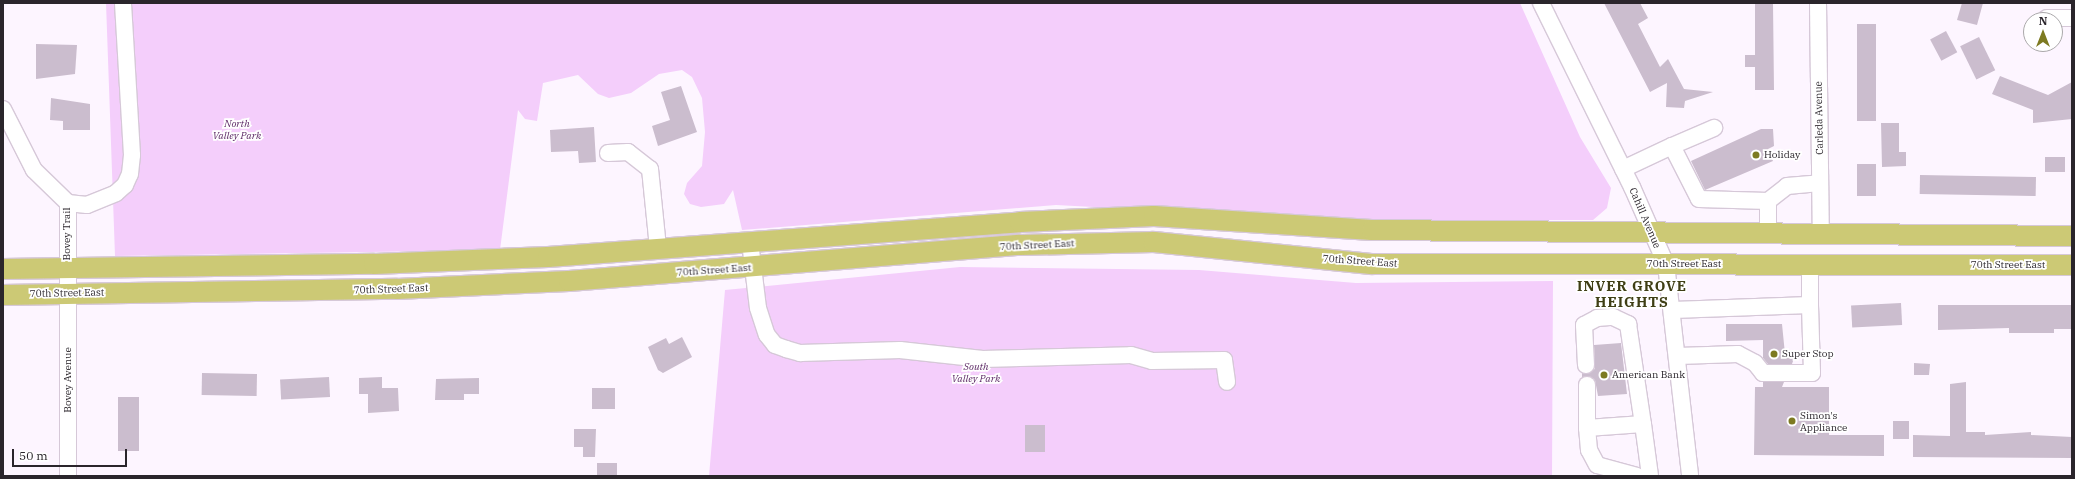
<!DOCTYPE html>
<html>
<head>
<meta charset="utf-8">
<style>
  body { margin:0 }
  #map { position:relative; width:2075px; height:479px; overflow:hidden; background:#fdf5ff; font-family:"IBM Plex Serif",serif }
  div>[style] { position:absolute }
  .green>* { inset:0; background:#f4cefb }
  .building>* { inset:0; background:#cbbdce; transform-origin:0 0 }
  .roads { filter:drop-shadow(1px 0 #d6c8d8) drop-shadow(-1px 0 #d6c8d8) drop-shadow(0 1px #d6c8d8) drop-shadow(0 -1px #d6c8d8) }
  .minor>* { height:16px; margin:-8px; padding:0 8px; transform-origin:8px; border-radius:8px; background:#fff }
  .major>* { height:20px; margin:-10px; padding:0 10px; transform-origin:10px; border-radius:10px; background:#ccc975 }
  .dots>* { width:11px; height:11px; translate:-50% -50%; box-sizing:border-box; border:2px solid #fff; border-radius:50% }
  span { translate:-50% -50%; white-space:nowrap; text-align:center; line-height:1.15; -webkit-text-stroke:3.5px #fff; paint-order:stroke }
  .street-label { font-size:10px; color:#2a252b }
  .park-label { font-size:10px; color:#5e2b67; font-style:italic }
  .poi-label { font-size:10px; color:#2a252b }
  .left { translate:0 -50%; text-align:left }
  .district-label { font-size:14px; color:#3f3e15; font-weight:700; letter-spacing:1px }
  .frame { position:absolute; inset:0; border:4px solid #2a252b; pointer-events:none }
  .north { position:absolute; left:2023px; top:12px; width:40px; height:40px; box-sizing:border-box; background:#fff; border:1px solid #aaa8aa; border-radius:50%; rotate:0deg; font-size:11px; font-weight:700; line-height:16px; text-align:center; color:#2a252b }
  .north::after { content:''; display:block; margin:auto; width:14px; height:18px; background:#7d7a21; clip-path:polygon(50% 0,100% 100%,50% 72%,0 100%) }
  .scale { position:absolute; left:12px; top:449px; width:115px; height:18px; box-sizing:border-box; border:2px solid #2a252b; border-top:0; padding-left:5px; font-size:12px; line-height:14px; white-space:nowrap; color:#2a252b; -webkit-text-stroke:3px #fff; paint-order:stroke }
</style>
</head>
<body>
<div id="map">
  <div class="green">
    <i style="clip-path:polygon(106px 3px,1520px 3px,1580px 137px,1611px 188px,1607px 208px,1593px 220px,1335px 220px,1056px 205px,742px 230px,733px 190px,724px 204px,701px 207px,690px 204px,684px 194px,687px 183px,702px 166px,705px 132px,702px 98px,692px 77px,682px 70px,659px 74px,631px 93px,609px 98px,598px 94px,578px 75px,543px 83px,537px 121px,525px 119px,518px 110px,500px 250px,115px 256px)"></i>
    <i style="clip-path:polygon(960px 267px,1199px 270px,1356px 283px,1553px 281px,1552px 476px,709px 476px,725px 290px)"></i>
  </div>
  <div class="building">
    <i style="clip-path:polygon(1604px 3px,1640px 3px,1648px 18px,1638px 24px,1660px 67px,1668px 59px,1684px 89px,1713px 92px,1685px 101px,1684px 108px,1666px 107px,1667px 83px,1650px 92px)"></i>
    <i style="clip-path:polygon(1755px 3px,1773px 3px,1774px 90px,1755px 90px,1755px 67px,1745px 67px,1745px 55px,1755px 55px)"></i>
    <i style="clip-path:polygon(1962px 3px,1983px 3px,1977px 25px,1957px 20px)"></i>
    <i style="left:1857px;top:24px;width:19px;height:97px"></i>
    <i style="left:1946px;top:31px;width:24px;height:18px;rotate:62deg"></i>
    <i style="left:1979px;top:37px;width:37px;height:21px;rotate:64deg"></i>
    <i style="clip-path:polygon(36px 44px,77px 45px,75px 74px,36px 79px)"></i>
    <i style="clip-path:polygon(2000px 76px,2048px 95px,2072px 82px,2072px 119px,2033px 123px,2033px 110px,1992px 94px)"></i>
    <i style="clip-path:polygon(681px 86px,697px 132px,658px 146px,652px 126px,670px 120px,661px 92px)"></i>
    <i style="clip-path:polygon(51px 98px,90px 104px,90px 130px,63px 130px,63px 121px,50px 120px)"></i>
    <i style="clip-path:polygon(1881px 123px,1899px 123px,1899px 152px,1906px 152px,1906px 166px,1882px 167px)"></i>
    <i style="clip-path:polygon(594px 127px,596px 162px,579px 163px,578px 151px,551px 152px,550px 130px)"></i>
    <i style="clip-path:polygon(1761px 129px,1773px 129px,1774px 146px,1768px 149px,1773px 161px,1705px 190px,1691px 161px)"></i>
    <i style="left:2045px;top:157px;width:20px;height:15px"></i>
    <i style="left:1857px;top:164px;width:19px;height:32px"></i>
    <i style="left:1920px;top:175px;width:116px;height:19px;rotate:1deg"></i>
    <i style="left:1901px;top:303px;width:22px;height:50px;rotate:87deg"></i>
    <i style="clip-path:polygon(1938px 305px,2072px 305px,2072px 329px,2054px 329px,2054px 333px,2009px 333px,2009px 328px,1938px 330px)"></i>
    <i style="clip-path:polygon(1726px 324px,1782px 324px,1785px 354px,1794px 358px,1792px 364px,1768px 364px,1763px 358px,1763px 340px,1726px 341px)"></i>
    <i style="clip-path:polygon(682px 337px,692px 357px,663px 373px,658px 370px,648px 347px,666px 338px,669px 344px)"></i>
    <i style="clip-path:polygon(1621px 343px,1627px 394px,1598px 396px,1595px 380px,1582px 377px,1582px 373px,1595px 369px,1594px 345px)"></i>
    <i style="clip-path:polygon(1914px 363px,1930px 364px,1929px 375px,1914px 375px)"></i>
    <i style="left:202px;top:373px;width:55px;height:22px;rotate:1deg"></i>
    <i style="left:329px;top:377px;width:20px;height:49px;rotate:87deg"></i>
    <i style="clip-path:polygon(382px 377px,382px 388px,398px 388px,399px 411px,368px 413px,368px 394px,359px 394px,359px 378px)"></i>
    <i style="clip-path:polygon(479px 378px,479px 394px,464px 394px,464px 400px,435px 400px,436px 379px)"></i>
    <i style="clip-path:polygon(1763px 382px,1784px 382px,1782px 387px,1829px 387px,1829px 435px,1884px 435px,1884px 456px,1754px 455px,1755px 387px,1763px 387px)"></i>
    <i style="clip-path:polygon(1966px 382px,1966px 432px,1985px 432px,1985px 435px,2031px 432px,2031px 435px,2072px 437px,2072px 458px,1913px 457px,1913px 435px,1950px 436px,1950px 384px)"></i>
    <i style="left:592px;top:388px;width:23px;height:21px"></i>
    <i style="left:118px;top:397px;width:21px;height:54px"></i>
    <i style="left:1893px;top:421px;width:16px;height:18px"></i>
    <i style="left:1025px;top:425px;width:20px;height:27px"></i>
    <i style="clip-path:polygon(574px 429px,596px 429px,595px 457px,583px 457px,583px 447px,574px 447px)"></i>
    <i style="left:597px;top:463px;width:20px;height:13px"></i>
  </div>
  <div class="roads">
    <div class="minor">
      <i style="left:1541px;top:3px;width:205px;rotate:63.7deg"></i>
      <i style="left:1632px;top:187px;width:84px;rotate:66.2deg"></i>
      <i style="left:1666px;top:264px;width:213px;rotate:83.5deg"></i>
      <i style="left:1818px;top:3px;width:230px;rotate:89.3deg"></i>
      <i style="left:2047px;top:18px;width:25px"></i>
      <i style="left:3px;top:109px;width:68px;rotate:63.1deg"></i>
      <i style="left:34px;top:170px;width:47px;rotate:44.1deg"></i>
      <i style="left:68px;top:203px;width:273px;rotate:90deg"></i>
      <i style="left:1672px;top:146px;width:46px;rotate:-23.2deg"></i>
      <i style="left:608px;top:153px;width:20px;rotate:-3deg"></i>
      <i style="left:628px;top:152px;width:28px;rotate:38deg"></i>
      <i style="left:650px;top:169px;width:79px;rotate:84.2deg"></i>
      <i style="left:1623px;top:169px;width:54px;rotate:-25.1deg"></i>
      <i style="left:1672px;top:146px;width:59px;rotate:63deg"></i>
      <i style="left:1699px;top:199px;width:69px;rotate:1.7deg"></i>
      <i style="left:1768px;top:201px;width:32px;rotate:90deg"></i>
      <i style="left:1768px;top:201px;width:24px;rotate:-38deg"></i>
      <i style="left:1787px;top:186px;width:33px;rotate:-5deg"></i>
      <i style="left:68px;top:203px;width:19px;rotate:6deg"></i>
      <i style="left:87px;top:205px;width:31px;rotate:-22deg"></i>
      <i style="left:116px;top:193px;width:12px;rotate:-42deg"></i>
      <i style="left:125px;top:185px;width:12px;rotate:-66deg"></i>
      <i style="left:130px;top:174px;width:19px;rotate:-84deg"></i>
      <i style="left:132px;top:155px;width:152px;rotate:-93.4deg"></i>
      <i style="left:750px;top:242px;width:66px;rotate:83.1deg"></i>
      <i style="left:758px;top:308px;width:28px;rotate:72deg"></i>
      <i style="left:767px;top:335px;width:13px;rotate:51deg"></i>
      <i style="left:775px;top:345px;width:12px;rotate:20deg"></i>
      <i style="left:786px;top:349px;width:15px;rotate:16deg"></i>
      <i style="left:800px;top:353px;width:100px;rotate:-1.7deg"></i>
      <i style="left:900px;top:350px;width:83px;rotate:6.2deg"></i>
      <i style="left:983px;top:359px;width:148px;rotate:-1.5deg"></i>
      <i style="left:1131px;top:355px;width:22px;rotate:16deg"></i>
      <i style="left:1152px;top:361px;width:72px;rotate:-0.8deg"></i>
      <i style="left:1224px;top:360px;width:22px;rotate:82deg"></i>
      <i style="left:1673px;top:310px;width:137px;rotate:-2.1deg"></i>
      <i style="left:1810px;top:305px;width:41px;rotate:-90deg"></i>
      <i style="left:1678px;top:356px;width:60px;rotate:-1.9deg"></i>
      <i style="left:1738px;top:354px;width:19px;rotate:28deg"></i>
      <i style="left:1755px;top:363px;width:13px;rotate:51deg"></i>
      <i style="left:1763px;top:373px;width:49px"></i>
      <i style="left:1812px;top:373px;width:68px;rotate:-91.7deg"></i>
      <i style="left:1586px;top:365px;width:40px;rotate:-92.9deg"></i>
      <i style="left:1584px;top:325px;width:15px;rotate:-28deg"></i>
      <i style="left:1597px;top:318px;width:16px;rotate:-4deg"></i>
      <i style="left:1613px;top:317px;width:17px;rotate:25deg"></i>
      <i style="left:1628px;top:324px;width:101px;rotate:81.5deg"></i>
      <i style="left:1587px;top:385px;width:43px;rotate:90deg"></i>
      <i style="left:1637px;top:476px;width:41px;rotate:-164.6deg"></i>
      <i style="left:1597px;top:465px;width:17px;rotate:-118deg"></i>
      <i style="left:1589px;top:450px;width:22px;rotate:-95deg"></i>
      <i style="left:1587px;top:428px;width:56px;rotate:-4.1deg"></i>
      <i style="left:1643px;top:424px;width:52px;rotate:82.3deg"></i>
    </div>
    <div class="major">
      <i style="left:3px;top:269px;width:371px;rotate:-0.8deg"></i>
      <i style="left:374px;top:264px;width:174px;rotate:-2.3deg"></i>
      <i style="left:548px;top:257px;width:473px;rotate:-4.2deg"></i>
      <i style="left:1020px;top:222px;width:134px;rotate:-2.6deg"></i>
      <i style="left:1154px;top:216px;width:218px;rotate:3.7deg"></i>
      <i style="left:1372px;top:230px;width:700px;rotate:0.49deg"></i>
      <i style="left:3px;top:295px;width:394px;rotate:-0.9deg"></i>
      <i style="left:397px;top:289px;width:172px;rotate:-2.7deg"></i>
      <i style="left:569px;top:281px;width:452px;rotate:-4.6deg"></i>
      <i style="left:1020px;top:245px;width:134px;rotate:-1.3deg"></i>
      <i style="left:1154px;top:242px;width:218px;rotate:5.8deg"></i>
      <i style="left:1371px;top:264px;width:701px;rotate:0.08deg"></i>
    </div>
  </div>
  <div class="dots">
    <i style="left:1756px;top:155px;background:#7d7a21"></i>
    <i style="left:1774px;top:354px;background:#7d7a21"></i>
    <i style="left:1604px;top:375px;background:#7d7a21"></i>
    <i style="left:1792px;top:421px;background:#7d7a21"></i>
  </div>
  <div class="street-label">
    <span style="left:1819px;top:118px;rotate:-91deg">Carleda Avenue</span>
    <span style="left:1645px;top:218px;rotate:67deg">Cahill Avenue</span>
    <span style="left:67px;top:234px;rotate:-90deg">Bovey Trail</span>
    <span style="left:1037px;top:245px;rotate:-3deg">70th Street East</span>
    <span style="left:1360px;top:261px;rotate:4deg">70th Street East</span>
    <span style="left:1684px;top:264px">70th Street East</span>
    <span style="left:2008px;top:265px">70th Street East</span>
    <span style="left:714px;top:270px;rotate:-4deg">70th Street East</span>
    <span style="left:391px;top:289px;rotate:-2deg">70th Street East</span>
    <span style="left:67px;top:293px;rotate:-1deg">70th Street East</span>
    <span style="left:68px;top:380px;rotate:-90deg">Bovey Avenue</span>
  </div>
  <div class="park-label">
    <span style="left:237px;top:129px">North<br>Valley Park</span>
    <span style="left:976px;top:372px">South<br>Valley Park</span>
  </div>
  <div class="poi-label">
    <span class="left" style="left:1764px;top:155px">Holiday</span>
    <span class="left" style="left:1782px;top:354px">Super Stop</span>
    <span class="left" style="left:1612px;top:375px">American Bank</span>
    <span class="left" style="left:1800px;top:421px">Simon's<br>Appliance</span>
  </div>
  <div class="district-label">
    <span style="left:1632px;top:294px">INVER GROVE<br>HEIGHTS</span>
  </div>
  <div class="frame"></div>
  <div class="north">N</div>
  <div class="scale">50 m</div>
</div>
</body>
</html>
